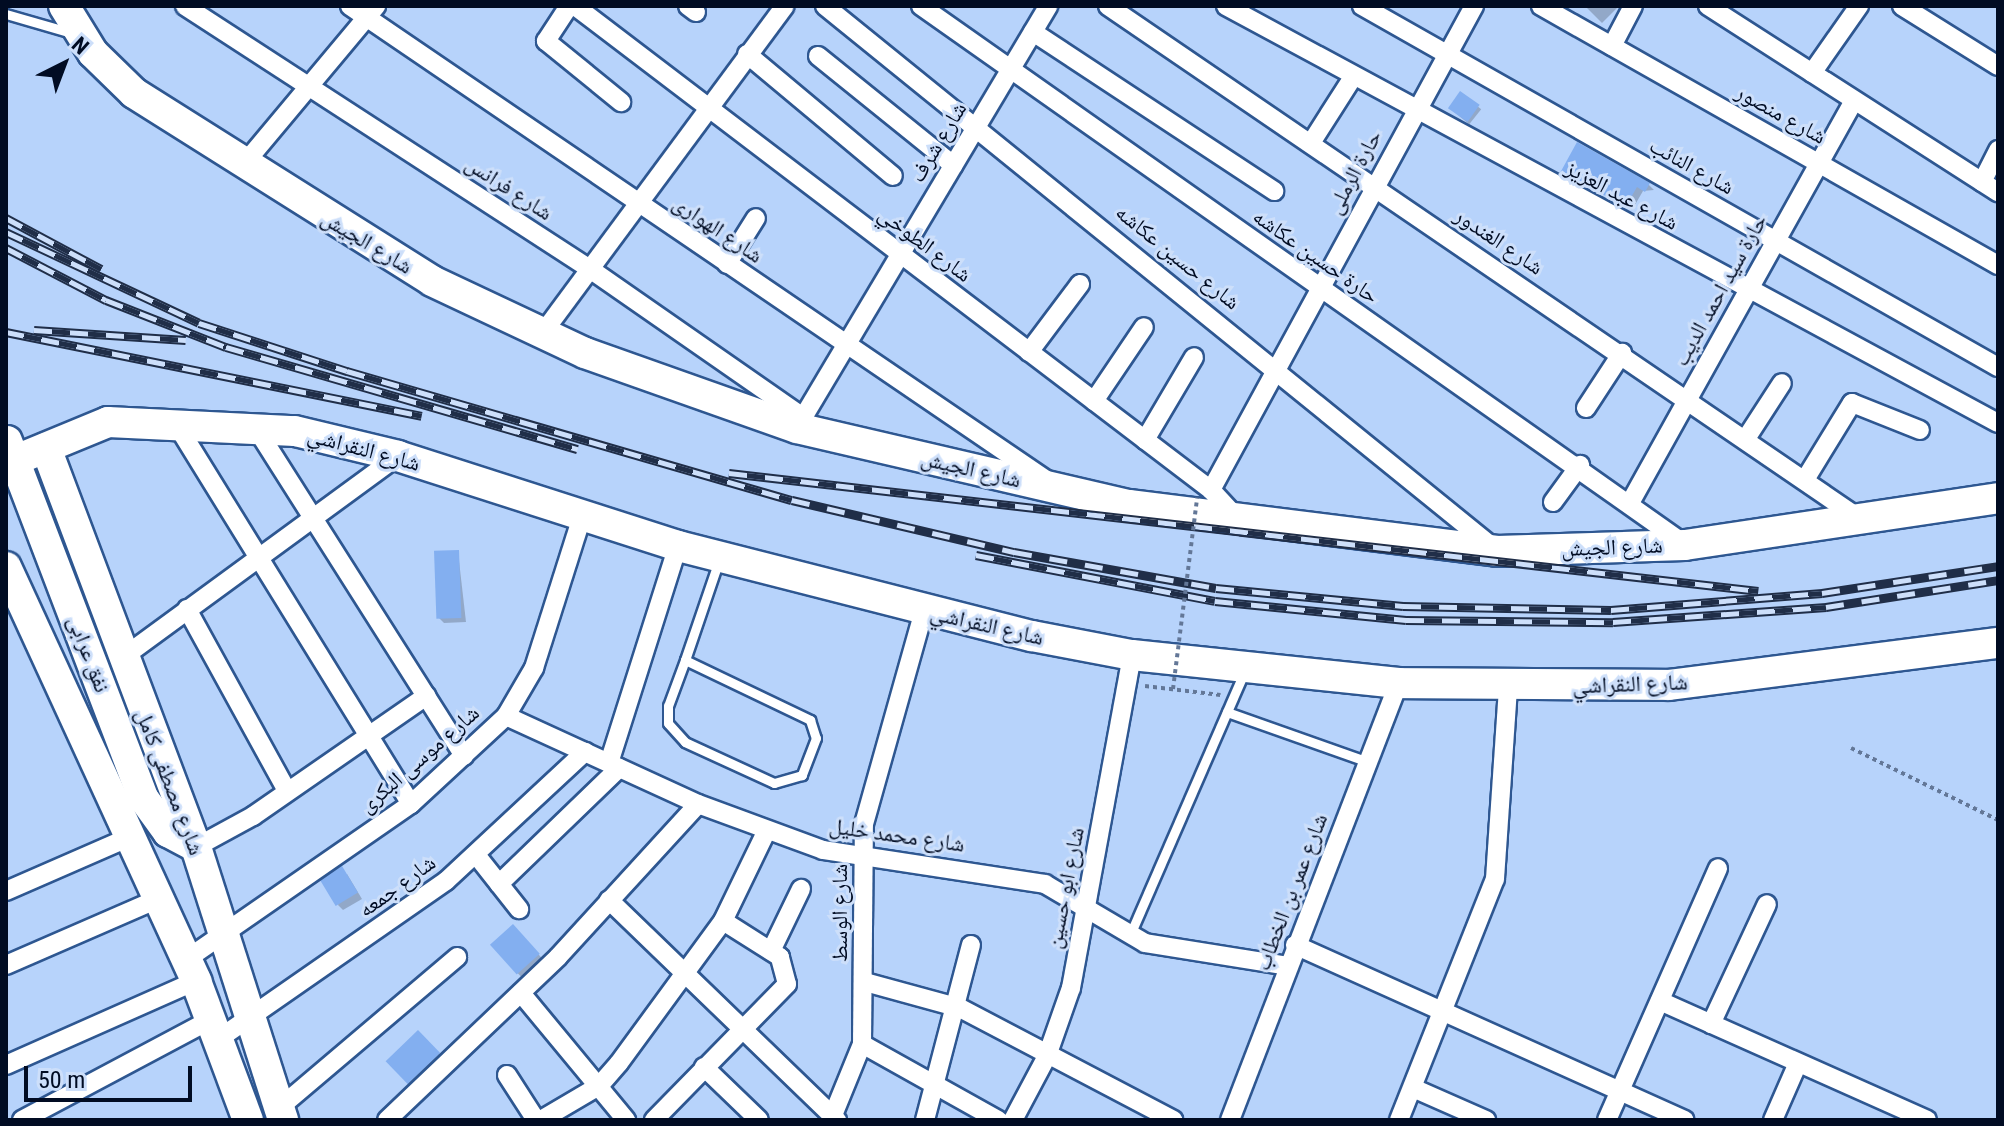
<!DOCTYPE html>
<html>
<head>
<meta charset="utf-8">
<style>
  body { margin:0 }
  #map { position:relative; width:2004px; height:1126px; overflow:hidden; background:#b7d3fb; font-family:"Roboto Condensed","Noto Naskh Arabic",sans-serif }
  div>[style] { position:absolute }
  .shadow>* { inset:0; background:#0003; transform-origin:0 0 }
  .building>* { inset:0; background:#83aff0; transform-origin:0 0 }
  .path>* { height:4px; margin-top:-2px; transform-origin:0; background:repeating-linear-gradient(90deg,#637797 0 4px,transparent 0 8px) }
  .roads { filter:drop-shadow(2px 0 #2e5791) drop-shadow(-2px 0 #2e5791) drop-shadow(0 2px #2e5791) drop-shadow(0 -2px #2e5791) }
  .service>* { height:9px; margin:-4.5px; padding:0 4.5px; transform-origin:4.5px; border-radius:4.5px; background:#fff }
  .minor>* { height:18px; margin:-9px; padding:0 9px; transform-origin:9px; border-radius:9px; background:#fff }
  .primary>* { height:30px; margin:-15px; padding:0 15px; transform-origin:15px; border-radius:15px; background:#fff }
  .rail>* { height:9px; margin-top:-4.5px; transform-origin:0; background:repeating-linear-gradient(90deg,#cddffa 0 18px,#202e48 0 36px); box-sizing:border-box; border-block:2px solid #202e48 }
  .path-bridge>* { height:4px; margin-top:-2px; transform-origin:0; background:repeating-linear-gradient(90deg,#637797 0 4px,transparent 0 8px) }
  span { translate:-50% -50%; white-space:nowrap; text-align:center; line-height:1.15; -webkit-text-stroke:6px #cddffa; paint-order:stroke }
  .street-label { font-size:22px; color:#010c23 }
  .frame { position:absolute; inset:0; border:8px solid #010c23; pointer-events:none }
  .north { position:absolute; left:24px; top:24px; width:80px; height:80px; -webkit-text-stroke:6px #cddffa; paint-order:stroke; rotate:42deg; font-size:22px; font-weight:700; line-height:32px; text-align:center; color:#010c23 }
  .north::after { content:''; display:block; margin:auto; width:28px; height:36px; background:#010c23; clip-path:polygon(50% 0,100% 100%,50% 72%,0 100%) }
  .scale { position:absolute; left:24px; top:1066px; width:168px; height:36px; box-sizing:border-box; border:4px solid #010c23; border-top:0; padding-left:10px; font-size:24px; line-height:28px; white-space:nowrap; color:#010c23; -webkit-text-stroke:6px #cddffa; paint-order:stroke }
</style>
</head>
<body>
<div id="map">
  <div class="shadow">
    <i style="clip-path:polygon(1585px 6px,1619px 6px,1602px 23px)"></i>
    <i style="left:1461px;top:93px;width:26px;height:19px;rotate:39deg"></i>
    <i style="clip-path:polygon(1562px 172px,1649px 185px,1654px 190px,1643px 191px,1632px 210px)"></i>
    <i style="clip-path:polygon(458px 552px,466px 622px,444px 623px,439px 618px)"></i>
    <i style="clip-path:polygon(347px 874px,362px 899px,343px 910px,338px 905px)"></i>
    <i style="left:513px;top:927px;width:45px;height:28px;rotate:47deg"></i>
    <i style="left:418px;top:1033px;width:37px;height:41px;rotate:45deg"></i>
  </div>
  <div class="building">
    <i style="left:1460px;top:91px;width:24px;height:21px;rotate:35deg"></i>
    <i style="clip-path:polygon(1577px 142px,1650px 183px,1645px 192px,1637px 187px,1626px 206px,1560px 173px)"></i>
    <i style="left:459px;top:550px;width:68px;height:25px;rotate:88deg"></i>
    <i style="left:342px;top:866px;width:31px;height:26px;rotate:59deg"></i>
    <i style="left:513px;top:924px;width:40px;height:31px;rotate:48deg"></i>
    <i style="left:418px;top:1030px;width:32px;height:45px;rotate:46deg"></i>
  </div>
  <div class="path">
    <i style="left:1145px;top:686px;width:76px;rotate:6.8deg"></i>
    <i style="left:1851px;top:748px;width:164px;rotate:26.1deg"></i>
  </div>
  <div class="roads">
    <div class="service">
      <i style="left:6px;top:14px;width:69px;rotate:16.1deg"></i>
      <i style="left:685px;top:660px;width:139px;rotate:25.6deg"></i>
      <i style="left:810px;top:720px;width:19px;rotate:72deg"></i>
      <i style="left:816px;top:738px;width:40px;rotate:111deg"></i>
      <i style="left:802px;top:775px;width:29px;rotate:164deg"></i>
      <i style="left:774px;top:783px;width:98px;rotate:-155.3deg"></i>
      <i style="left:685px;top:742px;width:25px;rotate:-132deg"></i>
      <i style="left:668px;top:723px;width:17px;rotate:-90deg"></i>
      <i style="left:668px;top:706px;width:49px;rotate:-69.7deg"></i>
      <i style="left:685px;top:660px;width:106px;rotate:-71.2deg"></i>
      <i style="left:1227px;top:712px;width:150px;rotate:19.5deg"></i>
      <i style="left:1129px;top:937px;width:289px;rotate:-66.5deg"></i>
    </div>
    <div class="minor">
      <i style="left:185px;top:6px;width:483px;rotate:33deg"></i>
      <i style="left:590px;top:269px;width:259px;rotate:34.8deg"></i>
      <i style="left:350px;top:6px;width:841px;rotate:34.24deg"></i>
      <i style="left:569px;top:6px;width:42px;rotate:123.3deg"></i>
      <i style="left:546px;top:41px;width:97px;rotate:39.1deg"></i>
      <i style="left:575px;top:6px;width:799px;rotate:37.27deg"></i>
      <i style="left:1211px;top:490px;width:40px;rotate:47deg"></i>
      <i style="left:688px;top:6px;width:10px;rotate:37deg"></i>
      <i style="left:825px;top:6px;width:862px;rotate:39.02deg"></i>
      <i style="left:921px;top:6px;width:932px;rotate:35.17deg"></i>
      <i style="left:1108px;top:6px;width:910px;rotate:34.3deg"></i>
      <i style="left:1226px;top:6px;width:877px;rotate:28.38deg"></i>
      <i style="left:1362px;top:6px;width:731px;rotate:29.58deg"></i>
      <i style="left:1541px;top:6px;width:525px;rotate:29.54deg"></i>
      <i style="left:1708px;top:6px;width:345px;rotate:32.7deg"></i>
      <i style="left:1902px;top:6px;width:113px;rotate:32deg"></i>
      <i style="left:1033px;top:32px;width:289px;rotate:33.4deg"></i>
      <i style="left:1612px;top:46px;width:45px;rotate:-62.3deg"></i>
      <i style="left:747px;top:54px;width:190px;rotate:39.9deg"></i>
      <i style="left:818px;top:56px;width:174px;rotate:38.9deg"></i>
      <i style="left:1812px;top:73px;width:82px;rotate:-55deg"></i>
      <i style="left:1311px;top:143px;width:78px;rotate:-57.5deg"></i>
      <i style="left:244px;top:164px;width:206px;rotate:-50.1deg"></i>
      <i style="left:1982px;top:182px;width:36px;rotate:-63deg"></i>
      <i style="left:727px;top:264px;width:54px;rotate:-57.8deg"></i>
      <i style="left:542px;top:334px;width:408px;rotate:-53.5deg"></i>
      <i style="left:1029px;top:352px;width:85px;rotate:-53.1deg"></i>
      <i style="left:1094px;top:401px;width:89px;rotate:-56deg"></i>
      <i style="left:1586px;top:408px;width:66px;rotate:-56.8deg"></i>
      <i style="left:175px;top:422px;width:449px;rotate:58.3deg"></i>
      <i style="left:254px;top:425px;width:392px;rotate:57.6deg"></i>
      <i style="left:798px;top:426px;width:489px;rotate:-59.2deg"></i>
      <i style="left:1747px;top:437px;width:64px;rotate:-57.1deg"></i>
      <i style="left:1145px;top:440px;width:96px;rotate:-59.4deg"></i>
      <i style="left:1806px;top:478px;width:88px;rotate:-58.5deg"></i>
      <i style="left:1852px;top:403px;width:73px;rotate:21.7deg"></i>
      <i style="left:1211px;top:490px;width:551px;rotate:-61.48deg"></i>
      <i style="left:1553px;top:502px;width:46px;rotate:-53.9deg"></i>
      <i style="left:1630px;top:503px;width:460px;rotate:-60.9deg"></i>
      <i style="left:187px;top:609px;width:208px;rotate:61.2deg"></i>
      <i style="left:122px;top:658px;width:342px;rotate:-36.2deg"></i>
      <i style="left:506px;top:716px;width:211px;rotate:24.6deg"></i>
      <i style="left:698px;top:804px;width:133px;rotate:20.2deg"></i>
      <i style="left:823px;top:850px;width:225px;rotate:8.7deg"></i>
      <i style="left:1045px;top:884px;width:116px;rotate:30.5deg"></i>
      <i style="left:1145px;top:943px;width:145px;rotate:9.1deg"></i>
      <i style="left:609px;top:763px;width:228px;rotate:-72.4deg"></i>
      <i style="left:196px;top:847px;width:65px;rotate:-28.5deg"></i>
      <i style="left:253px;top:816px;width:211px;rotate:-34.7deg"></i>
      <i style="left:477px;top:856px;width:68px;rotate:51.6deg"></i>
      <i style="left:499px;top:884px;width:167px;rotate:-44deg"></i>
      <i style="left:6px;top:891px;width:137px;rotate:-23.6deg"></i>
      <i style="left:609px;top:900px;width:317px;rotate:44deg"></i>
      <i style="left:1295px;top:945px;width:427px;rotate:24.2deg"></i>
      <i style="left:771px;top:951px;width:69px;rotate:-64.2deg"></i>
      <i style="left:187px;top:959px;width:272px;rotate:-34.7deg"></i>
      <i style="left:411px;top:804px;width:129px;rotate:-42.8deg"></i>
      <i style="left:506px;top:716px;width:56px;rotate:-59.7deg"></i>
      <i style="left:534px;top:668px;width:158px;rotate:-72.4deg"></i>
      <i style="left:6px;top:965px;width:168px;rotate:-23.5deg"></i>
      <i style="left:865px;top:982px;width:98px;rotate:15.3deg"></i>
      <i style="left:960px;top:1008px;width:241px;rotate:27.7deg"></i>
      <i style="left:521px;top:993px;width:165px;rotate:50.4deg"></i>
      <i style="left:1660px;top:1001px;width:292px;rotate:24deg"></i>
      <i style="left:1711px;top:1024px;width:132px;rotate:-65deg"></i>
      <i style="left:220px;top:1038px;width:275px;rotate:-34.8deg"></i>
      <i style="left:446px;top:881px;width:190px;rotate:-42.9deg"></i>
      <i style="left:862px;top:1044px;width:156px;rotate:29.2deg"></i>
      <i style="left:6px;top:1065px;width:208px;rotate:-23.9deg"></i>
      <i style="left:704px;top:1067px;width:76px;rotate:43.9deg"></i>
      <i style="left:507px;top:1075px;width:54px;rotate:57.2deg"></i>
      <i style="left:1413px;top:1088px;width:80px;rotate:23.7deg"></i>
      <i style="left:278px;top:1109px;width:235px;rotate:-40.3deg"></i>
      <i style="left:22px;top:1120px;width:215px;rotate:-28deg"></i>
      <i style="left:387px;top:1120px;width:236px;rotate:-43.6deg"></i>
      <i style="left:558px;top:957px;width:207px;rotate:-47.5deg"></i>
      <i style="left:541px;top:1120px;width:67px;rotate:-30.4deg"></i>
      <i style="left:599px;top:1086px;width:30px;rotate:-49deg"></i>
      <i style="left:619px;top:1063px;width:176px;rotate:-53.8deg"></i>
      <i style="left:723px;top:921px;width:101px;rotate:-64.2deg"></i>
      <i style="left:654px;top:1120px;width:190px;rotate:-45.6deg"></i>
      <i style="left:787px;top:984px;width:28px;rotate:-105deg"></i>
      <i style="left:780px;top:957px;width:67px;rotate:-147.7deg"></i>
      <i style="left:831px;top:1120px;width:82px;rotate:-67.8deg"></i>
      <i style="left:862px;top:1044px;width:220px;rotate:-89.5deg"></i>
      <i style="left:864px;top:824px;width:222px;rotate:-74.3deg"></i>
      <i style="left:925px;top:1120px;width:181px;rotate:-75.3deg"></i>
      <i style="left:1013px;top:1120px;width:72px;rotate:-62deg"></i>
      <i style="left:1047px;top:1056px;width:72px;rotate:-70.6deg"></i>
      <i style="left:1071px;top:988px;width:339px;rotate:-79.6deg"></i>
      <i style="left:1230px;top:1120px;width:469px;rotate:-68.9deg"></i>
      <i style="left:1399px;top:1120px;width:259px;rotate:-68.3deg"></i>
      <i style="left:1495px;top:879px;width:192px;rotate:-86.1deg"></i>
      <i style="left:1607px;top:1120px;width:275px;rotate:-66.2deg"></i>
      <i style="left:1773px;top:1120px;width:62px;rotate:-66.3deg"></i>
    </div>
    <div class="primary">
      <i style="left:64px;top:6px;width:55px;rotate:58.3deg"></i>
      <i style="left:93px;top:53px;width:57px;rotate:44.3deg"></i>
      <i style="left:134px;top:93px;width:352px;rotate:32.2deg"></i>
      <i style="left:432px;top:281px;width:169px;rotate:25.2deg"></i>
      <i style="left:585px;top:353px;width:225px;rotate:19.5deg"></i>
      <i style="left:797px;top:428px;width:341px;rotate:13.1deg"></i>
      <i style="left:1129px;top:505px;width:371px;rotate:7.1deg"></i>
      <i style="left:1497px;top:551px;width:188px;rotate:-1.8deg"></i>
      <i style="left:1685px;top:545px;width:317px;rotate:-8.5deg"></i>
      <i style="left:7px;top:441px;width:383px;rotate:69.1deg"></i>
      <i style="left:144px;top:799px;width:41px;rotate:54deg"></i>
      <i style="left:168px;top:832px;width:32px;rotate:28deg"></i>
      <i style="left:46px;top:448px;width:426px;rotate:69.4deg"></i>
      <i style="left:196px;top:847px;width:287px;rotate:72.3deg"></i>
      <i style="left:6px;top:464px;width:110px;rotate:-22.4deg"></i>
      <i style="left:108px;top:422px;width:187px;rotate:2.8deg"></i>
      <i style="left:295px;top:431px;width:106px;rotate:13.6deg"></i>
      <i style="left:398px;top:456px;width:294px;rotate:17.8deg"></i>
      <i style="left:678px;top:546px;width:365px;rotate:14.3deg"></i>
      <i style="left:1032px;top:636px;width:102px;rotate:10.8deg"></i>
      <i style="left:1132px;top:655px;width:268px;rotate:6deg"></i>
      <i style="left:1399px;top:683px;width:270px;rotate:0.4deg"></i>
      <i style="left:1669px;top:685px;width:332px;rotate:-7.3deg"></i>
      <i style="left:6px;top:567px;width:456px;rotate:65.3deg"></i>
      <i style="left:196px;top:981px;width:148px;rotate:69.5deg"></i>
    </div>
  </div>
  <div class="rail">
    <i style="left:6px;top:218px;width:108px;rotate:28.2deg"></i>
    <i style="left:6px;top:232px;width:213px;rotate:25.2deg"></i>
    <i style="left:199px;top:323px;width:156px;rotate:18deg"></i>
    <i style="left:347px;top:371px;width:463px;rotate:16.2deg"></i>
    <i style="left:792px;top:500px;width:228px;rotate:13.2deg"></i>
    <i style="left:1014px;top:552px;width:205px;rotate:10.1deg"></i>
    <i style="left:1216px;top:588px;width:188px;rotate:5.5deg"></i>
    <i style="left:1403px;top:606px;width:208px;rotate:1.1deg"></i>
    <i style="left:1611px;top:610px;width:212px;rotate:-4.6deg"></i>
    <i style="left:1822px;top:593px;width:178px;rotate:-8.7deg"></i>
    <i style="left:6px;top:248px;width:113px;rotate:27.5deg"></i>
    <i style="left:106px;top:300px;width:129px;rotate:21.4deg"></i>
    <i style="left:226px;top:347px;width:366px;rotate:16.2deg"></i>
    <i style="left:34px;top:330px;width:152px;rotate:3.8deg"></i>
    <i style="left:6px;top:332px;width:424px;rotate:11.4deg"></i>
    <i style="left:729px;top:473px;width:1036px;rotate:6.54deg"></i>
    <i style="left:976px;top:555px;width:243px;rotate:10.9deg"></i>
    <i style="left:1215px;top:601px;width:192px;rotate:5.7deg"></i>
    <i style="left:1406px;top:620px;width:207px;rotate:0.6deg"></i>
    <i style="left:1613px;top:622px;width:214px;rotate:-4deg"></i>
    <i style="left:1826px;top:607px;width:174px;rotate:-8.9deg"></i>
  </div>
  <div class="path-bridge">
    <i style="left:1173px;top:689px;width:193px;rotate:-82.8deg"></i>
  </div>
  <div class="street-label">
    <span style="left:1781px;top:114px;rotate:29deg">شارع منصور</span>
    <span style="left:938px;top:142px;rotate:-59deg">شارع شرف</span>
    <span style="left:1692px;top:166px;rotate:29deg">شارع النائب</span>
    <span style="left:1354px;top:172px;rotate:-62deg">حارة الرملى</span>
    <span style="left:509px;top:188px;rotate:33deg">شارع فرانس</span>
    <span style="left:1622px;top:195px;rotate:28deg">شارع عبد العزيز</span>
    <span style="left:718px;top:229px;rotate:34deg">شارع الهوارى</span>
    <span style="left:1499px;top:241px;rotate:34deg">شارع الغندور</span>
    <span style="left:367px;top:242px;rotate:31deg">شارع الجيش</span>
    <span style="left:925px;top:244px;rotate:37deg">شارع الطوخي</span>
    <span style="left:1316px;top:256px;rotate:35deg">حارة حسين عكاشه</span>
    <span style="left:1178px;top:257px;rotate:39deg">شارع حسين عكاشه</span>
    <span style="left:1720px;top:290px;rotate:-61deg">حارة سيد احمد الديب</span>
    <span style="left:364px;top:449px;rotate:15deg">شارع النقراشي</span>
    <span style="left:971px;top:469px;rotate:13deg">شارع الجيش</span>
    <span style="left:1612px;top:547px;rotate:-2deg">شارع الجيش</span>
    <span style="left:987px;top:625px;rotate:13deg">شارع النقراشي</span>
    <span style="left:89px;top:654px;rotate:69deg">نفق عرابى</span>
    <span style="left:1630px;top:684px;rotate:-2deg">شارع النقراشي</span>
    <span style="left:419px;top:759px;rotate:-41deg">شارع موسى البكرى</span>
    <span style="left:170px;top:782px;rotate:69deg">شارع مصطفى كامل</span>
    <span style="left:897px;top:835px;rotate:8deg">شارع محمد خليل</span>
    <span style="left:397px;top:886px;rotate:-36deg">شارع جمعه</span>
    <span style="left:1065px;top:888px;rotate:-79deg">شارع ابو حسين</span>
    <span style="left:1291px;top:892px;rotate:-69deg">شارع عمر بن الخطاب</span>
    <span style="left:840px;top:913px;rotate:-90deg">شارع الوسط</span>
  </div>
  <div class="frame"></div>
  <div class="north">N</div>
  <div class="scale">50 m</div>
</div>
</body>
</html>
